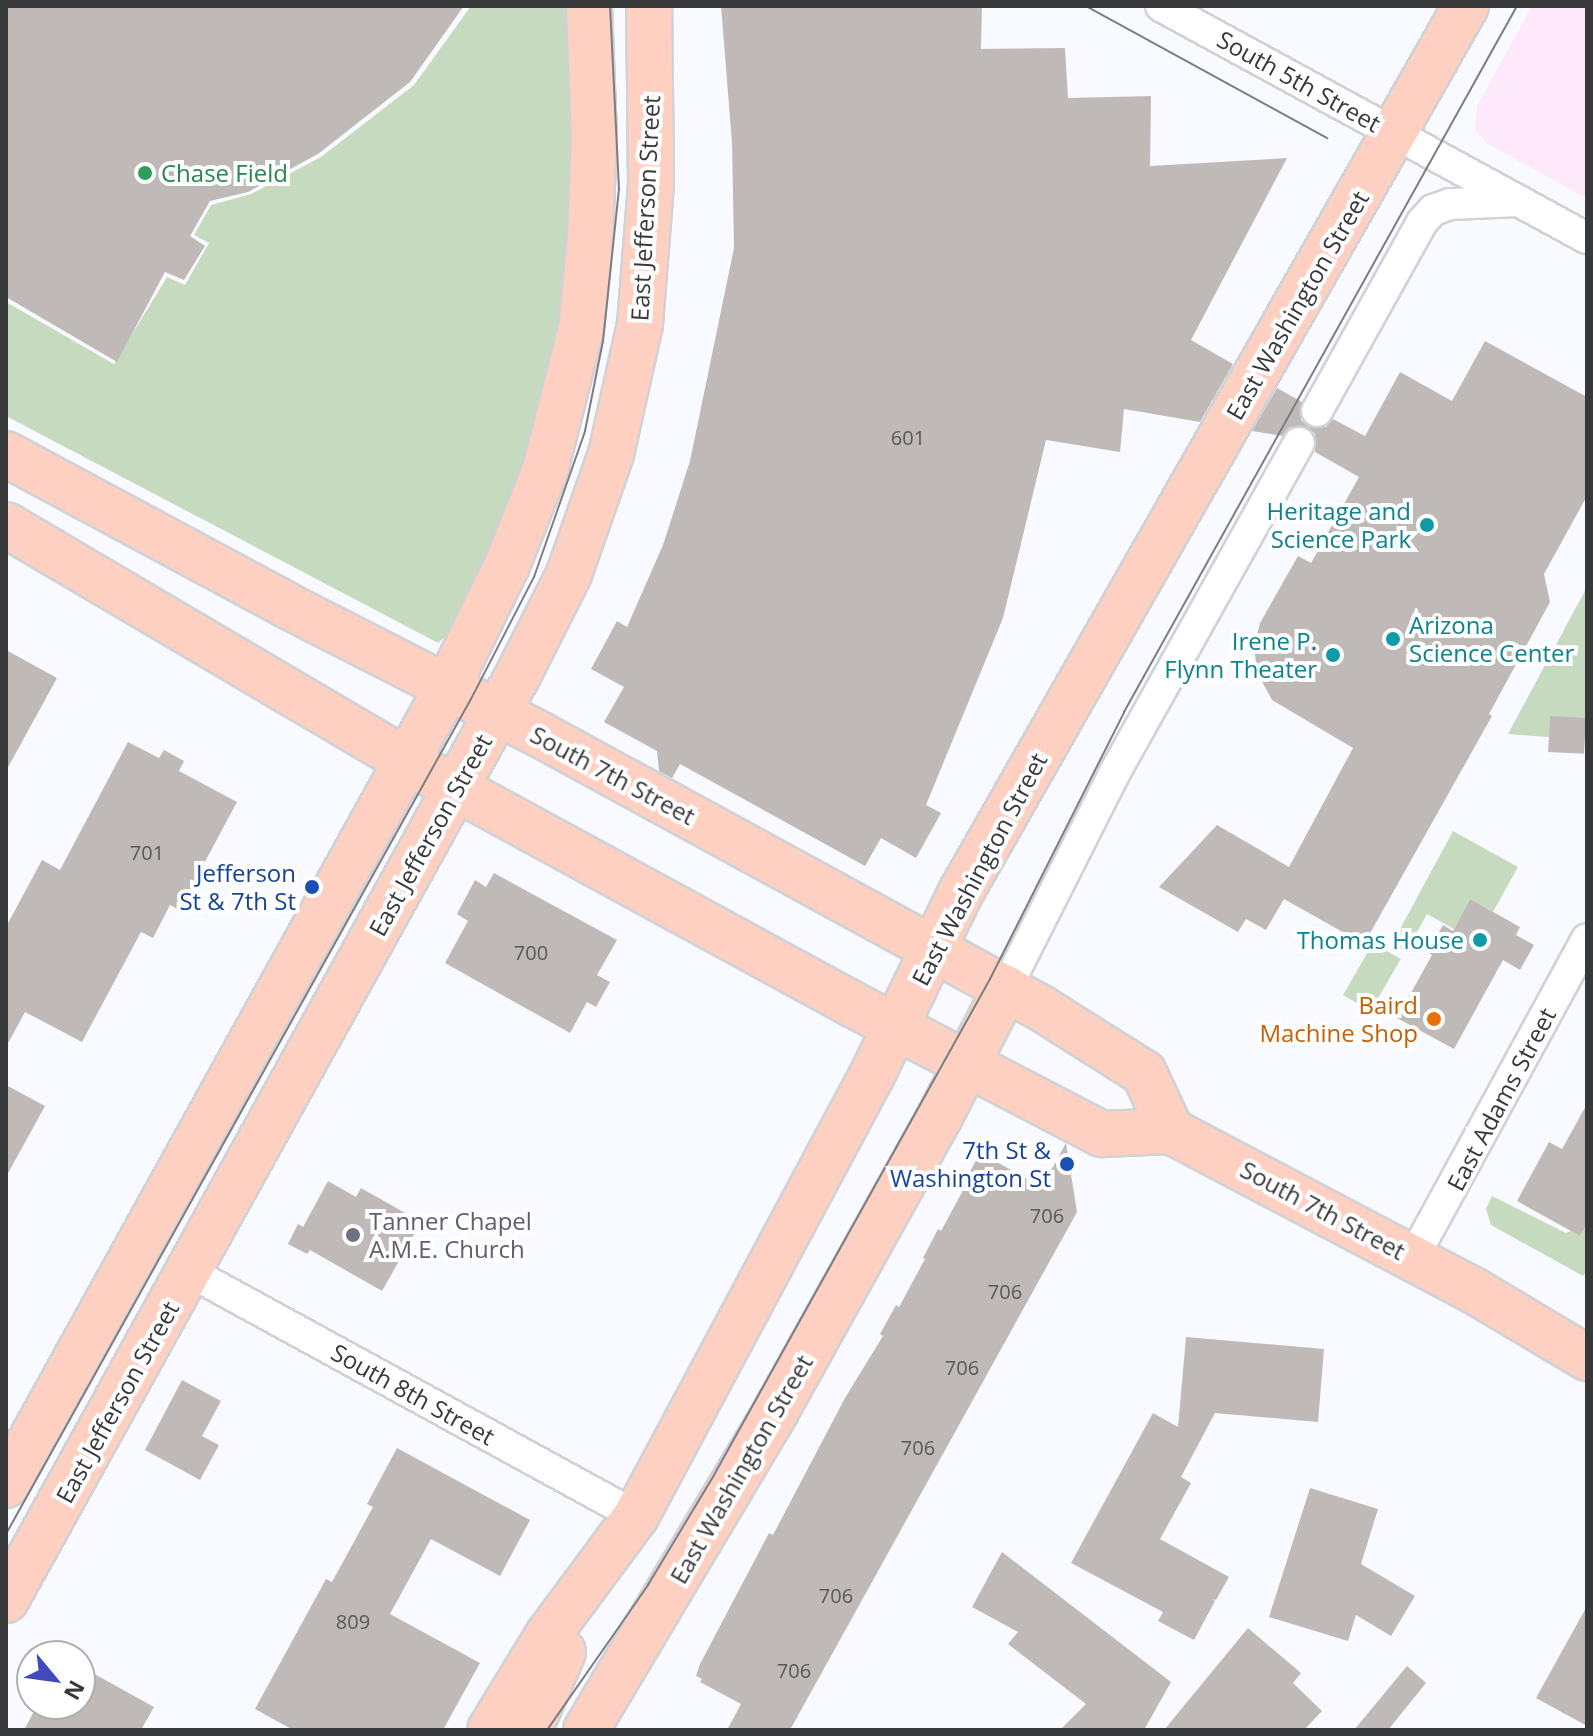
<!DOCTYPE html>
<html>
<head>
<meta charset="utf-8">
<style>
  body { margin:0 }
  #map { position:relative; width:1593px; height:1736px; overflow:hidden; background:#f9faff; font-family:"Open Sans",sans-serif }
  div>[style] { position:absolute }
  .commercial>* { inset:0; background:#fde9f9 }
  .green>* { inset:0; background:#c6dac0; transform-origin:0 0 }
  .building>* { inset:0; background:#bfbab8; transform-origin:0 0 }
  .roads { filter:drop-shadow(2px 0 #d0d2d6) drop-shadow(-2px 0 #d0d2d6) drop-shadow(0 2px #d0d2d6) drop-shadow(0 -2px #d0d2d6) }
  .street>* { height:30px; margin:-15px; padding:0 15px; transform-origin:15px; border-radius:15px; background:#fff }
  .primary>* { height:44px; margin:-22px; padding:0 22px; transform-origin:22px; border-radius:22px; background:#fdd0c1 }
  .tram>* { height:2px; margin:-1px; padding:0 1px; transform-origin:1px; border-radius:1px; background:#7c7d80 }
  .dots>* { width:22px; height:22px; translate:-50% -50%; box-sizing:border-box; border:4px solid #fff; border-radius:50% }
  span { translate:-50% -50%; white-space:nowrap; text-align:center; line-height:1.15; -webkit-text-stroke:8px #fff; paint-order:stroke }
  .number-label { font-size:20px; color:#59585a }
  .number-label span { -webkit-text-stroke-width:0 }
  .street-label { font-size:24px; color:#37383a }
  .leisure-label { font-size:24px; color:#27864d }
  .left { translate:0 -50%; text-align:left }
  .culture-label { font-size:24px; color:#0d838f }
  .right { translate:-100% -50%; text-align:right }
  .transit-label { font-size:24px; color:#164399 }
  .food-label { font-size:24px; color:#c56008 }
  .worship-label { font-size:24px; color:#5b616d }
  .frame { position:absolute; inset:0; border:8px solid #37383a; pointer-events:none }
  .north { position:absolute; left:16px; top:1640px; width:80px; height:80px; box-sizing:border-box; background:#fff; border:2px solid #afafb0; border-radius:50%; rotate:119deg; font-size:22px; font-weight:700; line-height:32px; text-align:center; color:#37383a }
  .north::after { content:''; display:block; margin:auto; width:28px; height:36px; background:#4249be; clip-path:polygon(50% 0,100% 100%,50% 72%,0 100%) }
</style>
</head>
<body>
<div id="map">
  <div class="commercial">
    <i style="clip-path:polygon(1532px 6px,1587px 6px,1587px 199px,1488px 144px,1475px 130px,1477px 106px)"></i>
  </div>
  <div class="green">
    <i style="clip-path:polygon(471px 6px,577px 6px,579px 239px,534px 464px,455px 628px,438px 643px,6px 416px,6px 302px,114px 364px,167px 277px,185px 285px,209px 243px,194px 235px,211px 205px,251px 194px,321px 157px,414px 85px)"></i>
    <i style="clip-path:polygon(1587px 587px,1587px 740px,1508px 734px)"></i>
    <i style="clip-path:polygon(1453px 831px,1518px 867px,1493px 912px,1470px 899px,1454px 929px,1427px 914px,1406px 952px,1392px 944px)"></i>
    <i style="left:1373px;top:943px;width:32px;height:60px;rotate:30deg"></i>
    <i style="clip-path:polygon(1492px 1196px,1566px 1233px,1571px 1231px,1580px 1236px,1584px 1229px,1587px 1230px,1587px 1270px,1583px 1276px,1491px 1225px,1486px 1209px)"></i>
  </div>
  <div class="building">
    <i style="clip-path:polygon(6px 6px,464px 6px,410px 82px,318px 154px,248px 192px,210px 201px,190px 236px,205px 246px,184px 280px,165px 272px,117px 362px,6px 297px)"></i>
    <i style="clip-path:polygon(721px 6px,982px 6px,981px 49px,1065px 48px,1068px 98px,1151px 96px,1150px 166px,1287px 158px,1191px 340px,1233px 364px,1200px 422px,1124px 409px,1120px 452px,1046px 440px,1003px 618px,926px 805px,941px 813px,916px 858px,881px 838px,865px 866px,680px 764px,672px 778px,659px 771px,657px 751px,604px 722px,624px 687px,591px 669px,617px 621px,627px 627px,663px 545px,690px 461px,734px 248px,732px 143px)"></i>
    <i style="clip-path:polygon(1485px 341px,1587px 397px,1587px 496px,1544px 574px,1550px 602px,1489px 714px,1492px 716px,1364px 944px,1284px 899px,1266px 930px,1246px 919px,1238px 932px,1159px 887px,1217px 825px,1289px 867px,1353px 748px,1272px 700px,1257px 672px,1254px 646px,1260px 623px,1298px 556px,1311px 563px,1359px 477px,1315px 452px,1315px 434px,1307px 427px,1290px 427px,1282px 436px,1252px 431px,1277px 388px,1302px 402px,1301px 420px,1309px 427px,1326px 427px,1333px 419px,1365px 436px,1400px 372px,1452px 401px)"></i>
    <i style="clip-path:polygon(6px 650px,57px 678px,6px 771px)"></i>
    <i style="left:1550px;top:716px;width:36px;height:36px;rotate:3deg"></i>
    <i style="clip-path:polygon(128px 742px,159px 758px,164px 750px,184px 761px,179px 771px,237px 802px,179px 910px,170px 905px,153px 938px,141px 932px,82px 1042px,25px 1012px,6px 1047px,6px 927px,42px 860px,60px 870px)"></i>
    <i style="clip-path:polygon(494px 873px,617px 940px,597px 975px,610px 982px,596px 1007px,587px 1002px,570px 1033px,445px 963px,468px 921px,457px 914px,475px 880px,486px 887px)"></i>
    <i style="clip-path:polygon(1470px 899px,1520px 927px,1516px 935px,1534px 945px,1520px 970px,1503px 960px,1454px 1049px,1397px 1018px,1432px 955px,1427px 952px,1443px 925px,1453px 931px)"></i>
    <i style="clip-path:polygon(6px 1085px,45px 1106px,6px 1177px)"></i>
    <i style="clip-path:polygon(1587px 1104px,1587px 1224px,1580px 1236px,1517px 1201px,1549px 1142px,1562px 1149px)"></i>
    <i style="clip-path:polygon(1066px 1143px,1077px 1212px,790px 1730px,727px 1730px,741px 1704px,700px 1682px,702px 1679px,696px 1676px,700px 1664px,769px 1533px,773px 1535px,845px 1398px,883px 1336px,880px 1334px,896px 1305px,899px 1307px,925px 1259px,923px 1258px,938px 1229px,941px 1231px,967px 1183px,965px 1181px,980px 1153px,1042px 1187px)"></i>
    <i style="clip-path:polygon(328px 1181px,356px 1197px,361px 1188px,421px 1222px,382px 1291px,310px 1250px,307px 1254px,288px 1244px,298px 1224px,303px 1227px)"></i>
    <i style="clip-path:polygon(1186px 1337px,1324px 1349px,1318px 1422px,1215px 1413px,1181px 1477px,1191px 1483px,1160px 1539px,1229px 1577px,1216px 1600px,1213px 1599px,1215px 1601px,1194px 1640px,1158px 1621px,1163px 1612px,1071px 1563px,1153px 1413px,1178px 1427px)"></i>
    <i style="clip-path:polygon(182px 1380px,221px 1401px,202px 1436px,219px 1445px,200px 1480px,145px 1450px)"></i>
    <i style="clip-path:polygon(397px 1448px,530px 1520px,500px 1576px,431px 1539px,390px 1614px,480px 1663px,443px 1730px,293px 1730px,255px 1709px,326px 1579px,332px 1582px,373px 1507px,367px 1504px)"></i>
    <i style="clip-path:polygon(1310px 1488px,1378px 1509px,1361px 1564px,1415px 1596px,1391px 1636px,1356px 1615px,1348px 1641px,1269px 1617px)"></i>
    <i style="clip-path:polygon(1002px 1552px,1171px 1682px,1144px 1730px,1060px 1730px,1086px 1704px,1008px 1644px,1018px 1632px,972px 1607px)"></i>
    <i style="clip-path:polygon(1587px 1606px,1587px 1726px,1536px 1698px)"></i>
    <i style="clip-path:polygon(1248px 1628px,1301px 1673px,1293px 1683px,1322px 1711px,1304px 1730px,1164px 1730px)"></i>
    <i style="clip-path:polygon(80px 1666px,154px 1707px,141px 1730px,24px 1730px,38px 1704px,80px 1704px)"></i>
    <i style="clip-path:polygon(1407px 1666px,1426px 1683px,1388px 1730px,1354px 1730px)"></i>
  </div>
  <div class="roads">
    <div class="street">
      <i style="left:1161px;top:6px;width:485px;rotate:28.6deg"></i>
      <i style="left:1317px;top:411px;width:216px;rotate:-60.9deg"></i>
      <i style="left:1422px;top:222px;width:16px;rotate:-47deg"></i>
      <i style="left:1433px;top:210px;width:18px;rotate:-19deg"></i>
      <i style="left:1450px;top:204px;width:69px;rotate:-2.5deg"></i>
      <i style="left:1006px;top:988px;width:242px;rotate:-63.2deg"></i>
      <i style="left:1115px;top:772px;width:377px;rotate:-60.8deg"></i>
      <i style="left:1413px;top:1258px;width:363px;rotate:-61.4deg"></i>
      <i style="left:190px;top:1272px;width:508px;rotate:28.68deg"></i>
    </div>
    <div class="primary">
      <i style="left:6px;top:454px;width:318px;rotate:28.3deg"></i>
      <i style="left:286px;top:605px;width:286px;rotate:27deg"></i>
      <i style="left:541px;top:735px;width:570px;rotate:28.63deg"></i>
      <i style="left:1041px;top:1008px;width:122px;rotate:32.3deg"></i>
      <i style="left:1144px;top:1073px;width:64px;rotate:65deg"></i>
      <i style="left:6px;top:525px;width:467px;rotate:30.5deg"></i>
      <i style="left:408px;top:762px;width:506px;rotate:28.59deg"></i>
      <i style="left:852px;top:1004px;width:282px;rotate:27.5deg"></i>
      <i style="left:1102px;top:1134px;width:69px;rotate:-2.5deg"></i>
      <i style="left:1171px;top:1131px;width:341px;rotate:27.8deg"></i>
      <i style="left:1473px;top:1290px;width:133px;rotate:30.8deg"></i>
      <i style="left:6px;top:1485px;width:911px;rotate:-61.04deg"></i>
      <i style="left:447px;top:688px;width:137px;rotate:-64deg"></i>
      <i style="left:507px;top:565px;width:102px;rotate:-68.2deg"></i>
      <i style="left:545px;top:470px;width:146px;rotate:-75.7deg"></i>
      <i style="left:581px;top:329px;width:90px;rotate:-84.3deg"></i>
      <i style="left:590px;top:239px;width:103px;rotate:-87.8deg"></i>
      <i style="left:594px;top:136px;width:130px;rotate:-92.2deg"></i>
      <i style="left:6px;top:1600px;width:1055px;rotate:-61.03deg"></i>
      <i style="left:517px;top:677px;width:115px;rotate:-63.2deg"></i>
      <i style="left:569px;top:574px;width:127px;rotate:-70.7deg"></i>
      <i style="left:611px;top:454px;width:133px;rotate:-77.4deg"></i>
      <i style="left:640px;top:324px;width:141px;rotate:-85.5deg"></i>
      <i style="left:651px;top:183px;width:177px;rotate:-90.6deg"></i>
      <i style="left:490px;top:1730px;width:111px;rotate:-58.6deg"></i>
      <i style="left:548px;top:1635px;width:148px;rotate:-53.5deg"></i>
      <i style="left:636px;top:1516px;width:500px;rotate:-61.85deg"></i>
      <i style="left:872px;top:1075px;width:203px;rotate:-64.1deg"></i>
      <i style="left:961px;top:892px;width:1020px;rotate:-60.32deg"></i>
      <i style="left:529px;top:1730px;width:85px;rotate:-66.4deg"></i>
      <i style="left:586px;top:1730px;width:374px;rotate:-59.2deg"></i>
      <i style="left:777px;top:1409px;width:335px;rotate:-60.9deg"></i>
      <i style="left:940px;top:1116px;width:144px;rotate:-62.7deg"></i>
    </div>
  </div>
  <div class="tram">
    <i style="left:1086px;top:6px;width:275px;rotate:28.7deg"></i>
    <i style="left:6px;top:1534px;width:956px;rotate:-60.89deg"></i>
    <i style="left:471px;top:699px;width:137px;rotate:-62.7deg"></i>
    <i style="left:534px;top:577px;width:155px;rotate:-70.7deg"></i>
    <i style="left:585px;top:431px;width:92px;rotate:-78.7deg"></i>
    <i style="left:603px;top:341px;width:153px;rotate:-84deg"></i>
    <i style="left:619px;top:189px;width:183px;rotate:-92.8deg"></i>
    <i style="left:547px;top:1730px;width:177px;rotate:-55.1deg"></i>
    <i style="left:648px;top:1585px;width:128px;rotate:-59deg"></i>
    <i style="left:714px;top:1475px;width:568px;rotate:-60.91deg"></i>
    <i style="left:990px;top:979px;width:299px;rotate:-63.3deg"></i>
    <i style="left:1124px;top:712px;width:808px;rotate:-60.9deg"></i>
  </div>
  <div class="dots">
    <i style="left:145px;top:173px;background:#2e9e5b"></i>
    <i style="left:1427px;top:525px;background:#0f9aa8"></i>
    <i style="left:1393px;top:639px;background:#0f9aa8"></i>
    <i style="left:1333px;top:655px;background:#0f9aa8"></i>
    <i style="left:312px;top:887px;background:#1a4fb4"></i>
    <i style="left:1480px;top:940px;background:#0f9aa8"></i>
    <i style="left:1434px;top:1019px;background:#e8710a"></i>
    <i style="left:1067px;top:1164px;background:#1a4fb4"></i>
    <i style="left:353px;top:1235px;background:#6b7280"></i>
  </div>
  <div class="number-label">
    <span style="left:908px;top:437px">601</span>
    <span style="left:147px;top:852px">701</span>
    <span style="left:531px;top:952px">700</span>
    <span style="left:1047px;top:1215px">706</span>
    <span style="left:1005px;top:1291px">706</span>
    <span style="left:962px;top:1367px">706</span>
    <span style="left:918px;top:1447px">706</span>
    <span style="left:836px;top:1595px">706</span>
    <span style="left:353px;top:1621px">809</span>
    <span style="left:794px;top:1670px">706</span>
  </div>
  <div class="street-label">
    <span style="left:1299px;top:81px;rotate:29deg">South 5th Street</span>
    <span style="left:645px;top:208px;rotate:-87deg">East Jefferson Street</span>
    <span style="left:1297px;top:305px;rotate:-60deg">East Washington Street</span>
    <span style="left:613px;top:775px;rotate:28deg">South 7th Street</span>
    <span style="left:430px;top:835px;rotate:-61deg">East Jefferson Street</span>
    <span style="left:979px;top:869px;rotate:-62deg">East Washington Street</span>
    <span style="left:1501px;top:1099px;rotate:-62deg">East Adams Street</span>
    <span style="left:1323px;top:1210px;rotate:28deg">South 7th Street</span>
    <span style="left:413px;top:1394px;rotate:29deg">South 8th Street</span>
    <span style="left:117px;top:1402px;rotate:-61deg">East Jefferson Street</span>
    <span style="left:741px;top:1469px;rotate:-60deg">East Washington Street</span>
  </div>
  <div class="leisure-label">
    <span class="left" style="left:161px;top:173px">Chase Field</span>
  </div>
  <div class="culture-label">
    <span class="right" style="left:1411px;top:525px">Heritage and<br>Science Park</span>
    <span class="left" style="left:1409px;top:639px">Arizona<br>Science Center</span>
    <span class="right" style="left:1317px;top:655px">Irene P.<br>Flynn Theater</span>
    <span class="right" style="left:1464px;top:940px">Thomas House</span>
  </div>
  <div class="transit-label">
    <span class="right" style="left:296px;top:887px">Jefferson<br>St &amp; 7th St</span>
    <span class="right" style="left:1051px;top:1164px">7th St &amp;<br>Washington St</span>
  </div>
  <div class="food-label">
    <span class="right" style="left:1418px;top:1019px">Baird<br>Machine Shop</span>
  </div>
  <div class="worship-label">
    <span class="left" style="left:369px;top:1235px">Tanner Chapel<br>A.M.E. Church</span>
  </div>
  <div class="frame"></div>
  <div class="north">N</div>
</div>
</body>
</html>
